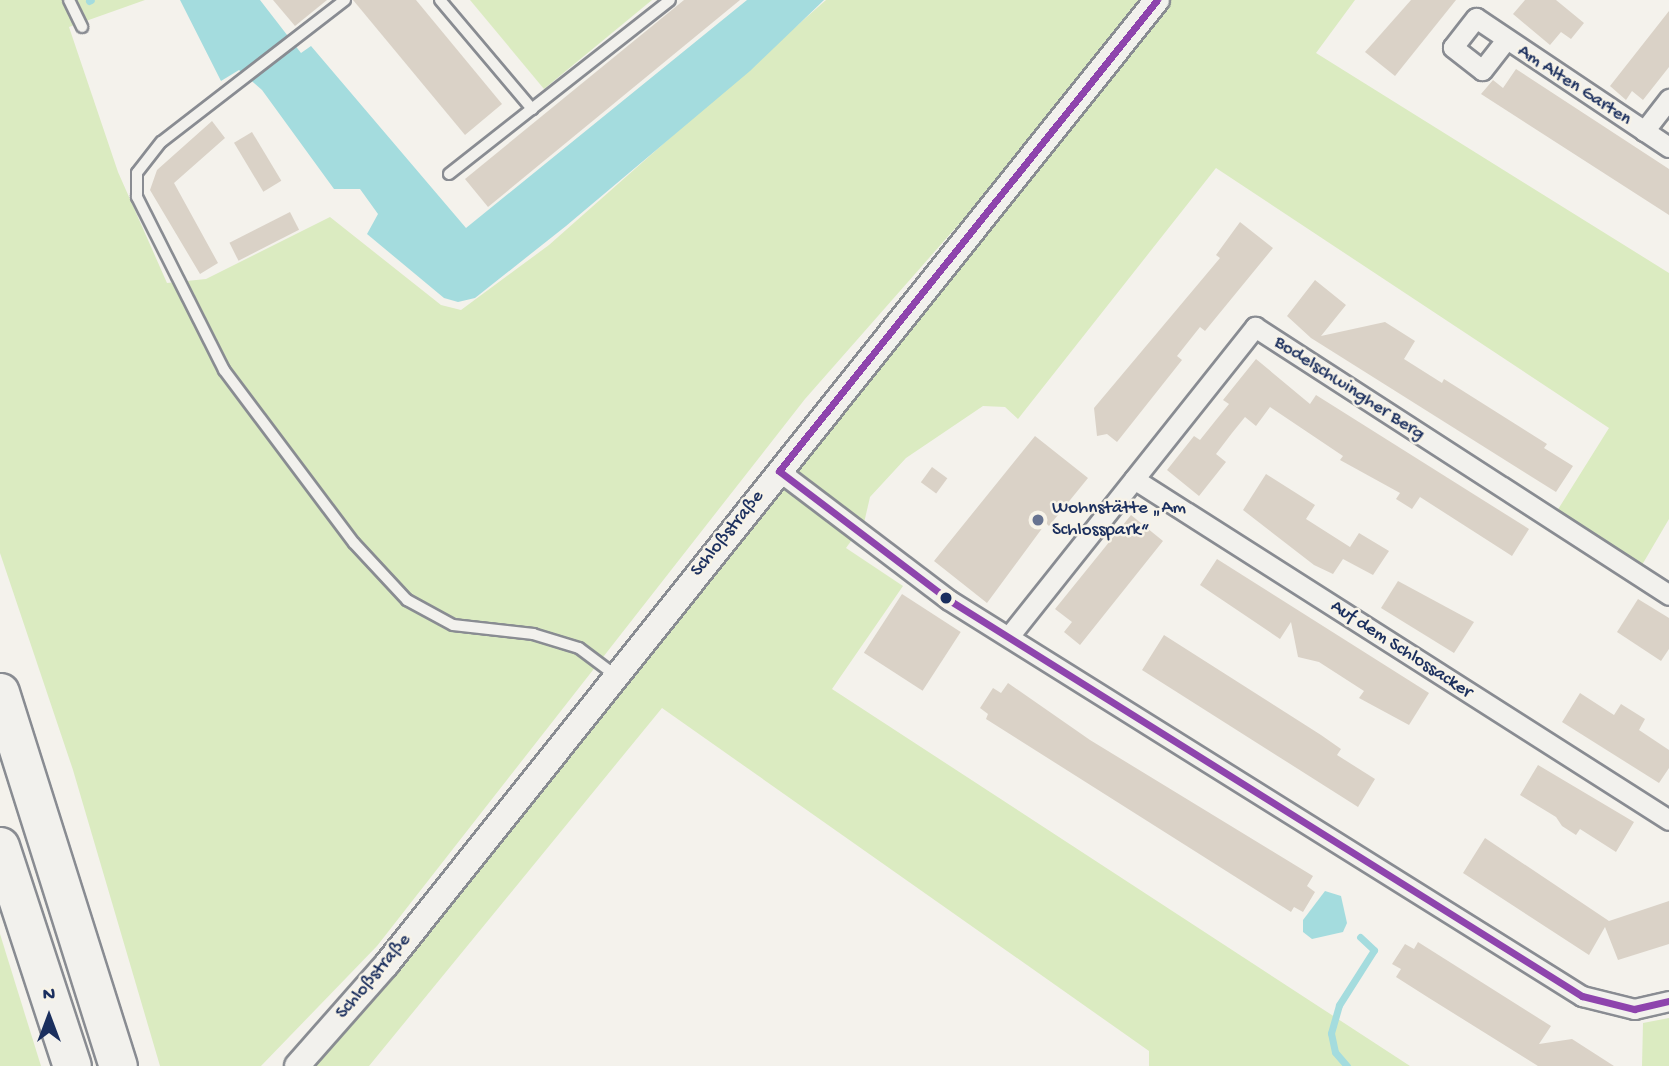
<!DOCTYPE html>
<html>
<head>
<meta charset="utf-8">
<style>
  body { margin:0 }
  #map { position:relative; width:1669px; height:1066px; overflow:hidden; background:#f4f2ec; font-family:"Gochi Hand",sans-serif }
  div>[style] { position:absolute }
  .green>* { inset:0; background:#dbebc1 }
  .water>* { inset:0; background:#a4dcde }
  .stream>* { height:7px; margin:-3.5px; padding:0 3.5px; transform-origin:3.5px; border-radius:3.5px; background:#a4dcde }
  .building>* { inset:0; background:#dad2c7; transform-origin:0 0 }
  .roads { filter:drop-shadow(2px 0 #898c92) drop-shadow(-2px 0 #898c92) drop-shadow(0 2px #898c92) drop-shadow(0 -2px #898c92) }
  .service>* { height:10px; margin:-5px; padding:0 5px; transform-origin:5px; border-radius:5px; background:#f2f1ed }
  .minor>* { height:19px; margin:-9.5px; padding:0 9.5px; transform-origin:9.5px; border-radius:9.5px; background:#f2f1ed }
  .tertiary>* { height:24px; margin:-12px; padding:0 12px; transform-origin:12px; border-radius:12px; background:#f2f1ed }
  .motorway>* { height:37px; margin:-18.5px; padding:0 18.5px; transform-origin:18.5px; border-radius:18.5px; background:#f2f1ed }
  .bus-1>* { height:7px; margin:-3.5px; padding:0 3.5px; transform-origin:3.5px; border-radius:3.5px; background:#8e44ad }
  .dots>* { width:19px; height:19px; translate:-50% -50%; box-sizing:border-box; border:4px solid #f7f3e8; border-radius:50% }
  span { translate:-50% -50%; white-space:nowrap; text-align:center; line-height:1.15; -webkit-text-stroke:5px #f7f3e8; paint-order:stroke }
  .street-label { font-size:19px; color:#1b2f5e }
  .poi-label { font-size:19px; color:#1b2f5e }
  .left { translate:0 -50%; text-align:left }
  .north { position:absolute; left:14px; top:982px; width:70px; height:70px; -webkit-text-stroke:5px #f7f3e8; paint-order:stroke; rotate:0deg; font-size:19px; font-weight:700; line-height:28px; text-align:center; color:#1b2f5e }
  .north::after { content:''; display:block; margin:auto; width:24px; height:32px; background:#1b2f5e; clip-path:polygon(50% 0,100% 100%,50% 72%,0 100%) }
</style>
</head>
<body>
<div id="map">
  <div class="green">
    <i style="clip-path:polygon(0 0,145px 0,69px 27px,118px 172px,167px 283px,206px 279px,330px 217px,441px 305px,461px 310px,549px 245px,826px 0,1156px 0,805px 399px,377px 946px,261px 1066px,160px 1066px,73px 770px,0 553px)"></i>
    <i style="clip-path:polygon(470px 0,652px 0,544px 89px)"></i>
    <i style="clip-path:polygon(1158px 0,1355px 0,1316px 53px,1669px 273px,1669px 519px,1642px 565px,1557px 511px,1609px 428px,1216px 168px,1018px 419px,1005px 407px,983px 406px,906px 458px,870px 497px,864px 523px,846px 548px,903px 586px,832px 689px,1410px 1066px,1149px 1066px,1149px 1051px,662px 708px,369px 1066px,316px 1066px,802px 459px)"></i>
    <i style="clip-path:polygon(0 934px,41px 1066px,0 1066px)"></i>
    <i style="clip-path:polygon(1669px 1018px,1669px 1066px,1642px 1066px,1643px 1023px)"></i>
  </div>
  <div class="water">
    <i style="clip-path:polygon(180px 0,260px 0,301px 53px,311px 46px,466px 228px,747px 0,824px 0,750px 71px,566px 226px,475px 298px,458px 302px,444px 298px,367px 234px,378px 214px,360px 189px,334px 189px,262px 90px,239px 70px,221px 81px)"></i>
    <i style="clip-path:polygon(1325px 891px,1341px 896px,1347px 923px,1343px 932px,1312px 939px,1303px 932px,1303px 920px)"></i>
  </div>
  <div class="stream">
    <i style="left:89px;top:1px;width:2px;rotate:-27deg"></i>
    <i style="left:1347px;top:1066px;width:18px;rotate:-131deg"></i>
    <i style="left:1335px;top:1052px;width:19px;rotate:-102deg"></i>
    <i style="left:1331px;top:1033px;width:29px;rotate:-74deg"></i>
    <i style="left:1339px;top:1005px;width:65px;rotate:-57.5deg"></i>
    <i style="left:1374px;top:950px;width:19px;rotate:-137deg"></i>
  </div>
  <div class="building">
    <i style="clip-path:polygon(273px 0,327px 0,295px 26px)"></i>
    <i style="clip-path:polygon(353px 0,416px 0,502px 104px,465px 135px)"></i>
    <i style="clip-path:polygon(684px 0,740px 0,488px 207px,465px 179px)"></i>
    <i style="clip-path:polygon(1411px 0,1456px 0,1395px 76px,1365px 52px)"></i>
    <i style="clip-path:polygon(1525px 0,1556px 0,1584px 23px,1571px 39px,1561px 32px,1550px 45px,1513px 14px)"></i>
    <i style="clip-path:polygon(1669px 11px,1669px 67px,1643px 100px,1632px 91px,1626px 100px,1610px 86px)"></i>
    <i style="clip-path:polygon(1516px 69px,1669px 169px,1669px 215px,1481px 94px,1493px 80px,1503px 88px)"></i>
    <i style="clip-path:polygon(212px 121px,225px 138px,174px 183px,218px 263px,200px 274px,150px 190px,157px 170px)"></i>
    <i style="left:252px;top:132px;width:57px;height:21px;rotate:59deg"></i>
    <i style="left:290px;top:212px;width:20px;height:68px;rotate:63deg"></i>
    <i style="clip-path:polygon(1240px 222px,1273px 248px,1205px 331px,1200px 327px,1177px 356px,1182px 360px,1117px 442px,1107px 434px,1097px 436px,1094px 408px,1220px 258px,1216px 255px)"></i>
    <i style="clip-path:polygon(1315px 280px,1346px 305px,1321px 336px,1385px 322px,1415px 341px,1404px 359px,1442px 383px,1444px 379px,1547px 444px,1544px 448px,1573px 466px,1556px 492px,1311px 338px,1287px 316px)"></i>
    <i style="clip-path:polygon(1256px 359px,1310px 404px,1316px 395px,1529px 529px,1512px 556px,1420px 497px,1412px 509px,1396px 499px,1400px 493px,1340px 460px,1343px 456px,1270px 407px,1256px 426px,1245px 417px,1232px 433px,1216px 454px,1226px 462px,1199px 496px,1167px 470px,1194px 436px,1200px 440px,1216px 420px,1229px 404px,1223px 400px)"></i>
    <i style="clip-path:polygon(1035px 436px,1088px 478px,1049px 526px,1046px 523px,987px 603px,934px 561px)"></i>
    <i style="left:932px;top:467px;width:19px;height:19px;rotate:36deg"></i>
    <i style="clip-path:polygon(1266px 474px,1315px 505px,1306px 519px,1350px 547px,1359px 533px,1389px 551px,1373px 575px,1343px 559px,1333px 574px,1314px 565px,1243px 510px)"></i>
    <i style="clip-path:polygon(1131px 515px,1163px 541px,1080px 645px,1064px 632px,1072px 622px,1055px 609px)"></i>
    <i style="clip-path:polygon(1217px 559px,1429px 693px,1409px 725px,1359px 698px,1364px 691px,1319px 662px,1298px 657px,1291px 622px,1280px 639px,1200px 585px)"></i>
    <i style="clip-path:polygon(1398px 581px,1474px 622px,1454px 653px,1381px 608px)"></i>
    <i style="left:902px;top:594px;width:70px;height:70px;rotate:33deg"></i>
    <i style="clip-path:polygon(1638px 599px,1669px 618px,1669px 649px,1661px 661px,1617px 632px)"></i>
    <i style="clip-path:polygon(1164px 635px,1321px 735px,1341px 749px,1337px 755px,1375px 779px,1358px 807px,1142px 670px)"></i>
    <i style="clip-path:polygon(1008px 683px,1090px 740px,1313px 876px,1307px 886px,1315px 892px,1303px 912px,1294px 907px,1291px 912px,986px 719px,988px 714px,980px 708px,993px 688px,1001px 693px)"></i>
    <i style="clip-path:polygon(1580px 693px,1614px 715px,1621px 704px,1645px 719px,1639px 730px,1669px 750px,1669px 768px,1659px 783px,1562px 722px)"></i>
    <i style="clip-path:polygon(1538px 765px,1634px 822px,1616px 852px,1580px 829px,1576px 835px,1562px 826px,1556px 817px,1520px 795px)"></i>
    <i style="clip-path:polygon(1485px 838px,1609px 921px,1669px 901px,1669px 944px,1618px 960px,1605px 927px,1589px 955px,1463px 873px)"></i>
    <i style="clip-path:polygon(1418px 942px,1551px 1026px,1539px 1044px,1572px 1039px,1614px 1066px,1538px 1066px,1429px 998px,1396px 977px,1401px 969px,1392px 964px,1405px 944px,1414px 949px)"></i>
  </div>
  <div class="roads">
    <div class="service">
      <i style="left:69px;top:0;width:30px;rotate:64deg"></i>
      <i style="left:345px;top:0;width:232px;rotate:142.3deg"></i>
      <i style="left:161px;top:142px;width:39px;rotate:128deg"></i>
      <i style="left:137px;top:173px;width:24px;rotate:90deg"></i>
      <i style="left:137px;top:197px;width:194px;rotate:63.3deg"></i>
      <i style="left:224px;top:370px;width:216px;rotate:53.1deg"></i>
      <i style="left:354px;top:543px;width:78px;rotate:47.1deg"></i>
      <i style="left:407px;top:600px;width:52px;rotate:28.5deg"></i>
      <i style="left:453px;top:625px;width:81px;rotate:6.4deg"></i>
      <i style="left:533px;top:634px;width:48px;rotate:16.9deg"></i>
      <i style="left:579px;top:648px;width:45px;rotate:36.9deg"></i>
      <i style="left:440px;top:0;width:143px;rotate:49.8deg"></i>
      <i style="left:449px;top:174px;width:281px;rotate:-38.2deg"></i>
    </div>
    <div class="minor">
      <i style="left:1505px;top:41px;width:37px;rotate:128deg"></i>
      <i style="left:1482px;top:70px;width:37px;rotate:-142deg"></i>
      <i style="left:1453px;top:47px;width:37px;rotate:-52deg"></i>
      <i style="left:1476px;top:18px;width:232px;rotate:33.8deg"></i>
      <i style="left:1644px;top:131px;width:41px;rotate:-52deg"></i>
      <i style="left:779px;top:471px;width:213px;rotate:37.2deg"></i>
      <i style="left:949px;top:600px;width:747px;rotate:32.03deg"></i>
      <i style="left:1582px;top:996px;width:54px;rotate:14deg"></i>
      <i style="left:1634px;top:1009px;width:36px;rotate:-13deg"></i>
      <i style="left:1134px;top:479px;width:634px;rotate:32.51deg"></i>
      <i style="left:1010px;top:635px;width:394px;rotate:-51.5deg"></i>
      <i style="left:1255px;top:327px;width:493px;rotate:32.9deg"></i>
    </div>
    <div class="tertiary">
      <i style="left:297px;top:1066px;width:135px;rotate:-48.6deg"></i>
      <i style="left:386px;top:965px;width:1235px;rotate:-51.38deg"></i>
    </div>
    <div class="motorway">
      <i style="left:0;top:692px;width:392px;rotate:72.5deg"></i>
      <i style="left:0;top:846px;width:231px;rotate:71.9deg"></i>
    </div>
  </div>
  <div class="bus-1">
    <i style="left:779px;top:471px;width:213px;rotate:37.2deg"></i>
    <i style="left:949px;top:600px;width:747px;rotate:32.03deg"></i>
    <i style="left:1582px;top:996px;width:54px;rotate:14deg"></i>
    <i style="left:1634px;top:1009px;width:36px;rotate:-13deg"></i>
    <i style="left:779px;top:471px;width:604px;rotate:-51.25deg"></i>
  </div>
  <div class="dots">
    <i style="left:1038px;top:520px;background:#677390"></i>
    <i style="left:946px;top:598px;background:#1b2f5e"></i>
  </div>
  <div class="street-label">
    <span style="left:1574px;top:86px;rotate:33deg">Am Alten Garten</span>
    <span style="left:1349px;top:389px;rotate:33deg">Bodelschwingher Berg</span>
    <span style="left:728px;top:534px;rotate:-51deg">Schloßstraße</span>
    <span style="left:1401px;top:650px;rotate:33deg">Auf dem Schlossacker</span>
    <span style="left:374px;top:977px;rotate:-50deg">Schloßstraße</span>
  </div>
  <div class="poi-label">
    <span class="left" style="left:1052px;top:520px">Wohnstätte „Am<br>Schlosspark“</span>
  </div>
  <div class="north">N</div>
</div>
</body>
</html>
